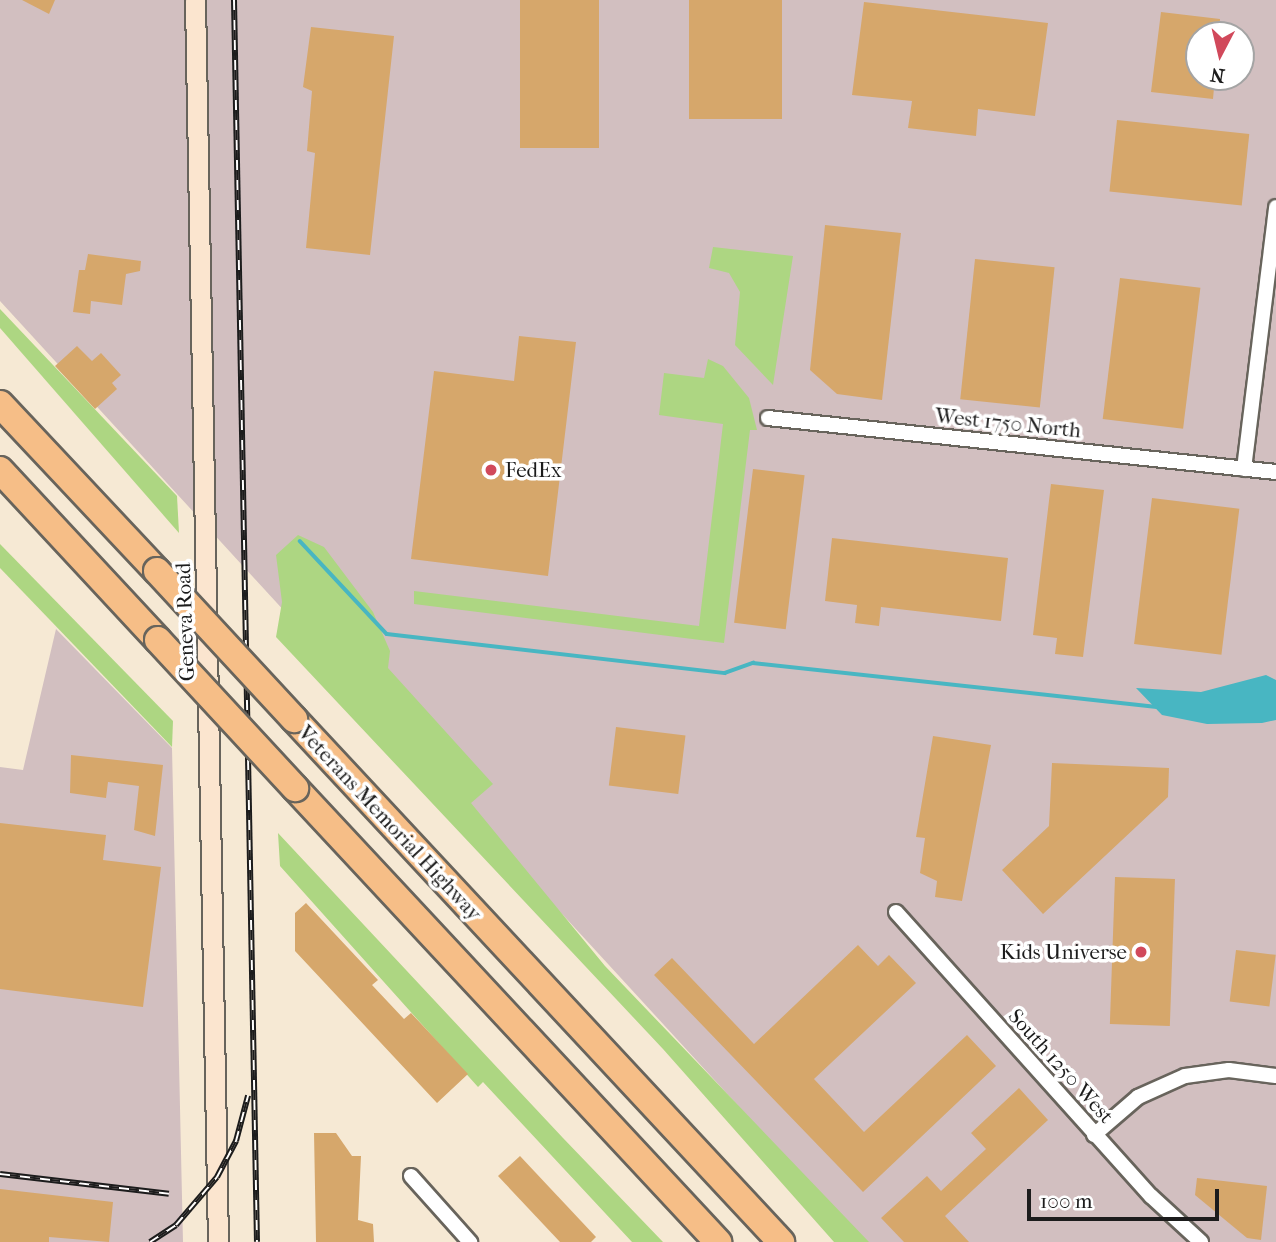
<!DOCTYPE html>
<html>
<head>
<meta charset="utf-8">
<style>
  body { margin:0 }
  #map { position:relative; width:1276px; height:1242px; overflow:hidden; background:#f6e9d4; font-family:"IM FELL French Canon",serif }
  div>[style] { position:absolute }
  .industrial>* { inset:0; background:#d2bfc0 }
  .green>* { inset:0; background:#add682 }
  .water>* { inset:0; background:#48b6c2 }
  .stream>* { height:3.5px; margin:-1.75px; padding:0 1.75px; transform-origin:1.75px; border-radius:1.75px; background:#48b6c2 }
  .building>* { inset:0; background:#d6a76b; transform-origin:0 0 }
  .roads { filter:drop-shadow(2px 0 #68645c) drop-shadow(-2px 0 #68645c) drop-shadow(0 2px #68645c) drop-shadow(0 -2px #68645c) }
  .street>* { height:14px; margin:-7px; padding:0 7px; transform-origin:7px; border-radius:7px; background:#fff }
  .secondary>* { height:19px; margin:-9.5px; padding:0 9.5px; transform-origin:9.5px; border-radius:9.5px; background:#fbe5cf }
  .highway>* { height:26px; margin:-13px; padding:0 13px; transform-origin:13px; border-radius:13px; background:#f6be87 }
  .rail>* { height:6px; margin-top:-3px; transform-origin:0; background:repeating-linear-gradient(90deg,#fff 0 10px,#1c1c1c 0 20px); box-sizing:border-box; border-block:2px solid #1c1c1c }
  .bridges { filter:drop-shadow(2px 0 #68645c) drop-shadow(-2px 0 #68645c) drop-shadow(0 2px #68645c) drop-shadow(0 -2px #68645c) }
  .highway-bridge>* { height:26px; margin:-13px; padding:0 13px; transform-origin:13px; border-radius:13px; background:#f6be87 }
  .dots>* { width:19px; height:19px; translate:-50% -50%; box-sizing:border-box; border:4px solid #fff; border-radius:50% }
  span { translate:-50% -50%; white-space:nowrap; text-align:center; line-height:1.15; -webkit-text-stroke:7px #fff; paint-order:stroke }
  .street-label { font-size:21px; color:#1c1c1c }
  .poi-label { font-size:21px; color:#1c1c1c }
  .left { translate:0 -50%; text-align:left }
  .right { translate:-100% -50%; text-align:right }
  .north { position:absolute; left:1185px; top:21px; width:70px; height:70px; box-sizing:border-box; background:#fff; border:2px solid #a4a4a4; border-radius:50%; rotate:187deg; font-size:19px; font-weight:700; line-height:28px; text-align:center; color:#1c1c1c }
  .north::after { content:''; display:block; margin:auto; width:24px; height:32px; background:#d1495b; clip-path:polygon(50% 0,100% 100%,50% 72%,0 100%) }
  .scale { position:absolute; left:1027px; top:1189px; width:192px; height:32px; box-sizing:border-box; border:4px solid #1c1c1c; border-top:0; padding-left:9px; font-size:21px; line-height:24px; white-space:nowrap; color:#1c1c1c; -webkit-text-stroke:5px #fff; paint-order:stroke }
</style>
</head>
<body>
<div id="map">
  <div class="industrial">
    <i style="clip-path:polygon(evenodd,0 0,1276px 0,1276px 1242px,863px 1242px,0 301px,0 0,1199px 35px,1241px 35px,1241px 77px,1199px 77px,1199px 35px)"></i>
    <i style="clip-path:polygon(56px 629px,172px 748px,183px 1242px,0 1242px,0 767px,23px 770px)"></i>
  </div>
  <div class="green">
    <i style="clip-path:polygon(713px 247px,793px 256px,773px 385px,735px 345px,740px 292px,729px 273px,709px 268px)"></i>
    <i style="clip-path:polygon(0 309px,177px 496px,179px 533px,0 328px)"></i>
    <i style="clip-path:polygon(708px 359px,723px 366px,749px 398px,757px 430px,750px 430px,724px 643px,414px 604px,414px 591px,699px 626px,723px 424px,659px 415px,664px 373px,704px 378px)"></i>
    <i style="clip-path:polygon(298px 535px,324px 547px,373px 612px,390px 651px,388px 668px,493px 784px,471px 803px,605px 966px,869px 1242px,834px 1242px,663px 1049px,276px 637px,282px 602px,276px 555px)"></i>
    <i style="clip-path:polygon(0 544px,173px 721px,172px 747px,0 568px)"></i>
    <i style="clip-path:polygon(278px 833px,563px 1138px,663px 1242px,632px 1242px,483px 1082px,478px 1087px,280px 866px)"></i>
  </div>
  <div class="water">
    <i style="clip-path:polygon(1266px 675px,1276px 680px,1276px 720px,1262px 723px,1207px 724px,1162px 715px,1136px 688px,1201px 692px)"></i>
  </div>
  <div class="stream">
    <i style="left:300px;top:541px;width:127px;rotate:46.9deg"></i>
    <i style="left:387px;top:634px;width:340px;rotate:6.6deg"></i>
    <i style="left:725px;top:673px;width:30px;rotate:-20deg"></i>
    <i style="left:753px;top:663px;width:406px;rotate:6.2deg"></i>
  </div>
  <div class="building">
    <i style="clip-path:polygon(22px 0,55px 0,49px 14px)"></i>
    <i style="left:520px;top:0;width:79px;height:148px"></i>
    <i style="left:689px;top:0;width:93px;height:119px"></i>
    <i style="clip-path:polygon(864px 2px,1048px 23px,1035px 116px,978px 109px,976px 136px,908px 128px,912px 101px,852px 95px)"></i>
    <i style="clip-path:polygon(1161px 12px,1220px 19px,1219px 35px,1199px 35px,1199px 77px,1215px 77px,1213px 99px,1151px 92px)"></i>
    <i style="clip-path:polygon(311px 27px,394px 36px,370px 255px,306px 248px,315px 153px,307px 151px,312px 91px,303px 87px)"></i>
    <i style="left:1117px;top:120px;width:133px;height:72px;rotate:6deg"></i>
    <i style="clip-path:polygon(825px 225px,901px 233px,882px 400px,837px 394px,810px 370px)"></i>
    <i style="clip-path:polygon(88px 254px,141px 261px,140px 271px,126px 274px,122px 305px,91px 301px,90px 314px,73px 312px,79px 270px,85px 270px)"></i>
    <i style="left:975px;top:259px;width:80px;height:141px;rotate:6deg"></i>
    <i style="left:1120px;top:278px;width:81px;height:142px;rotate:7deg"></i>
    <i style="clip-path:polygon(519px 336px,576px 342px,548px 576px,411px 559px,434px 371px,514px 381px)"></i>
    <i style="clip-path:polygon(77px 346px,92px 361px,101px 353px,121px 375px,112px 383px,117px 389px,95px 409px,55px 366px)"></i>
    <i style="left:753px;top:469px;width:52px;height:155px;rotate:7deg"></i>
    <i style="clip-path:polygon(1051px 484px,1104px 490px,1083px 657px,1055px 654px,1057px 638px,1033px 635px)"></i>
    <i style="left:1152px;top:498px;width:88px;height:147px;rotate:7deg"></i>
    <i style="clip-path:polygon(832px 538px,1008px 558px,1001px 621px,881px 607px,879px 626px,855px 623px,857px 605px,825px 601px)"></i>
    <i style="left:616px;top:727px;width:70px;height:59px;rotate:7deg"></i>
    <i style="clip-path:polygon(933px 736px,991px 745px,962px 901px,935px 897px,937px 881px,920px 873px,925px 838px,916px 837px)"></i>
    <i style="clip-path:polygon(71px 755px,163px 765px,155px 836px,134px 830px,139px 786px,108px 782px,106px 798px,70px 793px)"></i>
    <i style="clip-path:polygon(1052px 763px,1169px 768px,1168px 797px,1043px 914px,1002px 870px,1049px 826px)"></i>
    <i style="clip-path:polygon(0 823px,106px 835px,103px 860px,161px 867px,143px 1007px,0 989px)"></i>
    <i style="left:1115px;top:877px;width:60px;height:147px;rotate:2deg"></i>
    <i style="clip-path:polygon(306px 903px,378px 980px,372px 985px,404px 1019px,411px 1013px,468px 1074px,437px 1103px,295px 951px,295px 913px)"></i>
    <i style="clip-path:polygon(858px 945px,878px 966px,889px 955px,916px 983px,814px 1079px,864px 1132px,967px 1035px,996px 1066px,863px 1192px,654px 975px,672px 958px,754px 1044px)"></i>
    <i style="left:1236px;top:950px;width:40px;height:52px;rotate:7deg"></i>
    <i style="clip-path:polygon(1019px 1088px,1048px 1120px,945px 1216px,969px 1242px,904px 1242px,881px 1218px,927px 1176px,941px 1191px,986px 1149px,971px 1133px)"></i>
    <i style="clip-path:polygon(314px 1133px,336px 1133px,352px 1156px,361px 1156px,358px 1220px,373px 1224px,374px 1242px,316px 1242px)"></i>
    <i style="clip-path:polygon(520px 1156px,596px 1237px,591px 1242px,560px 1242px,498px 1176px)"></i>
    <i style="clip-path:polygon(1197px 1178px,1267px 1186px,1261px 1240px,1247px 1238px,1195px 1195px)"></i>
    <i style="clip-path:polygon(0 1189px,113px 1202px,109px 1242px,49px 1237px,49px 1242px,0 1242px)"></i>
  </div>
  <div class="roads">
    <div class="street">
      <i style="left:768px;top:418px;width:511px;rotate:6.07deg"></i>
      <i style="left:1244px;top:469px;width:264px;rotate:-83deg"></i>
      <i style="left:896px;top:912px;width:382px;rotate:48.1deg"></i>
      <i style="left:1151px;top:1196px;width:68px;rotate:42.6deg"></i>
      <i style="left:1094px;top:1135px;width:58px;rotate:-40.8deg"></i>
      <i style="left:1138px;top:1097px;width:51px;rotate:-24.1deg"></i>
      <i style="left:1185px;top:1076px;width:44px;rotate:-7.8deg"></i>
      <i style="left:1229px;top:1070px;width:47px;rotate:7.3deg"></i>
      <i style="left:411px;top:1176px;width:89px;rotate:48.2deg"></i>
    </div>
    <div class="secondary">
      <i style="left:195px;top:0;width:1242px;rotate:88.94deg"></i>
    </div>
    <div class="highway">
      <i style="left:0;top:404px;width:229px;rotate:46.8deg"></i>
      <i style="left:0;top:470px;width:232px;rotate:47.1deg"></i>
      <i style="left:294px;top:719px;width:715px;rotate:47.04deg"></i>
      <i style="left:295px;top:788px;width:621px;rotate:47.02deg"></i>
    </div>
  </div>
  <div class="rail">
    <i style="left:234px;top:0;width:1242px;rotate:88.94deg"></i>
    <i style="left:0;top:1174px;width:170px;rotate:6.7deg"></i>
    <i style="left:150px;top:1242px;width:31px;rotate:-33deg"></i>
    <i style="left:176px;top:1225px;width:63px;rotate:-49.5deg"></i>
    <i style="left:217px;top:1177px;width:41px;rotate:-62.2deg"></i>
    <i style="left:236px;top:1141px;width:47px;rotate:-75.1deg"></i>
  </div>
  <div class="bridges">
    <div class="highway-bridge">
      <i style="left:157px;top:571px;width:202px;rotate:47.2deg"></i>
      <i style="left:158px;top:640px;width:202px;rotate:47.2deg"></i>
    </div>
  </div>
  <div class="dots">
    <i style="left:491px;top:470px;background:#d1495b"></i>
    <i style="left:1141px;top:952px;background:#d1495b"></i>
  </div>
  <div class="street-label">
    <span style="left:1008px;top:423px;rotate:6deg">West 1750 North</span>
    <span style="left:185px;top:622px;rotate:-92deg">Geneva Road</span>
    <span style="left:390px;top:823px;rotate:47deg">Veterans Memorial Highway</span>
    <span style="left:1061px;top:1066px;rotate:48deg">South 1250 West</span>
  </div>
  <div class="poi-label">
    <span class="left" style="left:505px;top:470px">FedEx</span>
    <span class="right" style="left:1127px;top:952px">Kids Universe</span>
  </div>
  <div class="north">N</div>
  <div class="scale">100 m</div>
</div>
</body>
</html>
